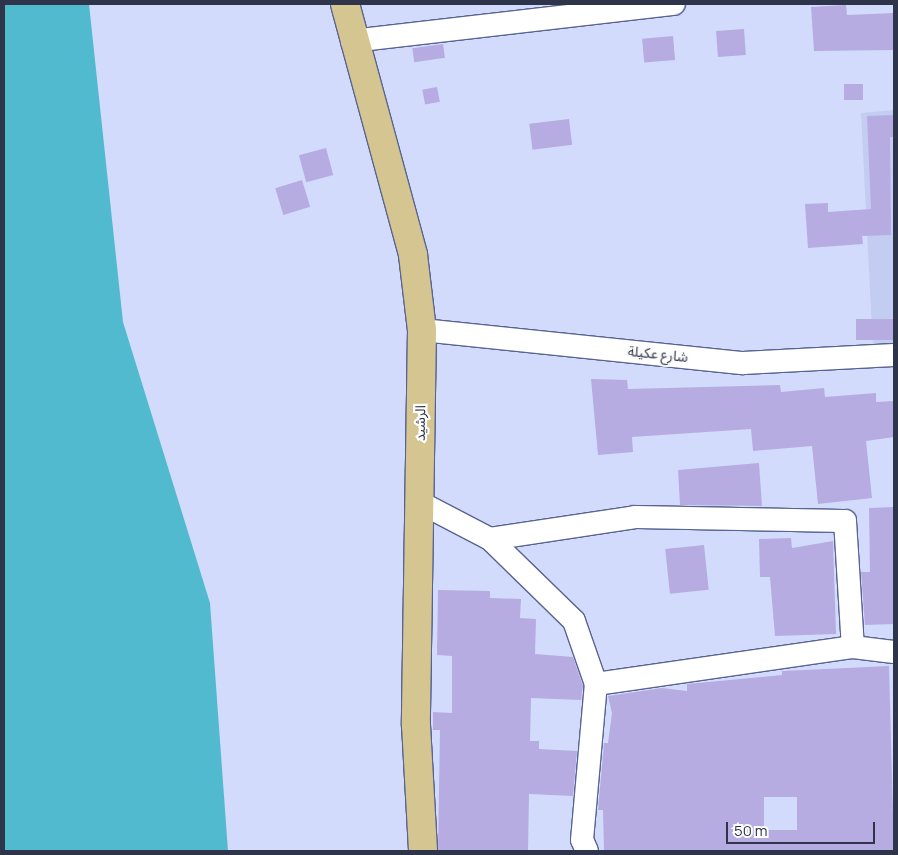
<!DOCTYPE html>
<html>
<head>
<meta charset="utf-8">
<style>
  body { margin:0 }
  #map { position:relative; width:898px; height:855px; overflow:hidden; background:#d2dbfb; font-family:Manrope,"Noto Sans Arabic",sans-serif }
  div>[style] { position:absolute }
  .built>* { inset:0; background:#c3cdf2 }
  .water>* { inset:0; background:#52bacf }
  .building>* { inset:0; background:#b6ace1; transform-origin:0 0 }
  .roads { filter:drop-shadow(1px 0 #586392) drop-shadow(-1px 0 #586392) drop-shadow(0 1px #586392) drop-shadow(0 -1px #586392) }
  .minor>* { height:22px; margin:-11px; padding:0 11px; transform-origin:11px; border-radius:11px; background:#fff }
  .major>* { height:28px; margin:-14px; padding:0 14px; transform-origin:14px; border-radius:14px; background:#d4c591 }
  span { translate:-50% -50%; white-space:nowrap; text-align:center; line-height:1.15; -webkit-text-stroke:4.5px #fdfdfd; paint-order:stroke }
  .street-label { font-size:14px; color:#2e3449 }
  .frame { position:absolute; inset:0; border:5px solid #2e3449; pointer-events:none }
  .scale { position:absolute; left:726px; top:822px; width:149px; height:22px; box-sizing:border-box; border:2px solid #2e3449; border-top:0; padding-left:6px; font-size:15px; line-height:18px; white-space:nowrap; color:#2e3449; -webkit-text-stroke:4px #fdfdfd; paint-order:stroke }
</style>
</head>
<body>
<div id="map">
  <div class="built">
    <i style="clip-path:polygon(894px 110px,894px 347px,873px 349px,861px 113px)"></i>
  </div>
  <div class="water">
    <i style="clip-path:polygon(4px 4px,89px 4px,123px 322px,210px 603px,228px 851px,4px 851px)"></i>
  </div>
  <div class="building">
    <i style="clip-path:polygon(846px 5px,847px 15px,894px 13px,894px 50px,814px 51px,811px 7px)"></i>
    <i style="left:744px;top:29px;width:26px;height:28px;rotate:86deg"></i>
    <i style="left:673px;top:36px;width:24px;height:31px;rotate:85deg"></i>
    <i style="left:443px;top:44px;width:14px;height:31px;rotate:82deg"></i>
    <i style="left:863px;top:84px;width:16px;height:19px;rotate:90deg"></i>
    <i style="left:437px;top:87px;width:15px;height:15px;rotate:79deg"></i>
    <i style="clip-path:polygon(894px 115px,894px 137px,890px 137px,891px 235px,862px 236px,863px 244px,808px 248px,805px 204px,828px 203px,828px 212px,871px 209px,867px 116px)"></i>
    <i style="left:569px;top:119px;width:26px;height:40px;rotate:83deg"></i>
    <i style="left:326px;top:148px;width:28px;height:28px;rotate:75deg"></i>
    <i style="left:302px;top:180px;width:28px;height:28px;rotate:73deg"></i>
    <i style="left:894px;top:319px;width:21px;height:38px;rotate:90deg"></i>
    <i style="clip-path:polygon(591px 379px,627px 380px,628px 389px,780px 385px,781px 392px,824px 388px,825px 397px,876px 393px,876px 402px,894px 401px,894px 437px,866px 441px,872px 498px,818px 504px,812px 446px,753px 451px,751px 429px,632px 437px,633px 452px,598px 455px)"></i>
    <i style="clip-path:polygon(759px 463px,762px 506px,680px 505px,678px 470px)"></i>
    <i style="clip-path:polygon(894px 507px,894px 624px,865px 625px,861px 572px,870px 572px,869px 508px)"></i>
    <i style="clip-path:polygon(791px 538px,792px 548px,833px 541px,836px 634px,775px 636px,770px 577px,760px 577px,759px 539px)"></i>
    <i style="left:704px;top:545px;width:45px;height:39px;rotate:84deg"></i>
    <i style="clip-path:polygon(438px 590px,490px 591px,490px 598px,521px 599px,520px 618px,536px 619px,535px 654px,573px 657px,583px 686px,581px 700px,531px 698px,530px 741px,539px 741px,539px 749px,577px 751px,573px 796px,529px 794px,528px 851px,438px 851px,440px 730px,433px 730px,433px 712px,452px 713px,452px 656px,437px 655px)"></i>
    <i style="clip-path:polygon(evenodd,889px 666px,894px 851px,604px 851px,603px 810px,598px 810px,604px 743px,608px 743px,612px 713px,608px 696px,662px 688px,687px 691px,687px 684px,782px 675px,782px 671px,889px 666px,764px 797px,797px 797px,797px 830px,764px 830px,764px 797px)"></i>
  </div>
  <div class="roads">
    <div class="minor">
      <i style="left:352px;top:41px;width:324px;rotate:-6.6deg"></i>
      <i style="left:422px;top:330px;width:323px;rotate:5.9deg"></i>
      <i style="left:743px;top:363px;width:151px;rotate:-3deg"></i>
      <i style="left:419px;top:502px;width:80px;rotate:27.5deg"></i>
      <i style="left:490px;top:539px;width:117px;rotate:44.3deg"></i>
      <i style="left:574px;top:621px;width:67px;rotate:70.8deg"></i>
      <i style="left:596px;top:684px;width:260px;rotate:-8.2deg"></i>
      <i style="left:853px;top:647px;width:41px;rotate:7deg"></i>
      <i style="left:490px;top:539px;width:147px;rotate:-8.6deg"></i>
      <i style="left:635px;top:517px;width:210px;rotate:1.1deg"></i>
      <i style="left:845px;top:521px;width:126px;rotate:86.4deg"></i>
      <i style="left:587px;top:851px;width:12px;rotate:-114deg"></i>
      <i style="left:582px;top:840px;width:157px;rotate:-84.9deg"></i>
    </div>
    <div class="major">
      <i style="left:345px;top:4px;width:260px;rotate:74.8deg"></i>
      <i style="left:413px;top:255px;width:76px;rotate:83.2deg"></i>
      <i style="left:422px;top:330px;width:395px;rotate:90.9deg"></i>
      <i style="left:416px;top:725px;width:126px;rotate:86.8deg"></i>
    </div>
  </div>
  <div class="street-label">
    <span style="left:658px;top:354px;rotate:6deg">شارع عكيلة</span>
    <span style="left:420px;top:423px;rotate:-89deg">الرشيد</span>
  </div>
  <div class="frame"></div>
  <div class="scale">50 m</div>
</div>
</body>
</html>
